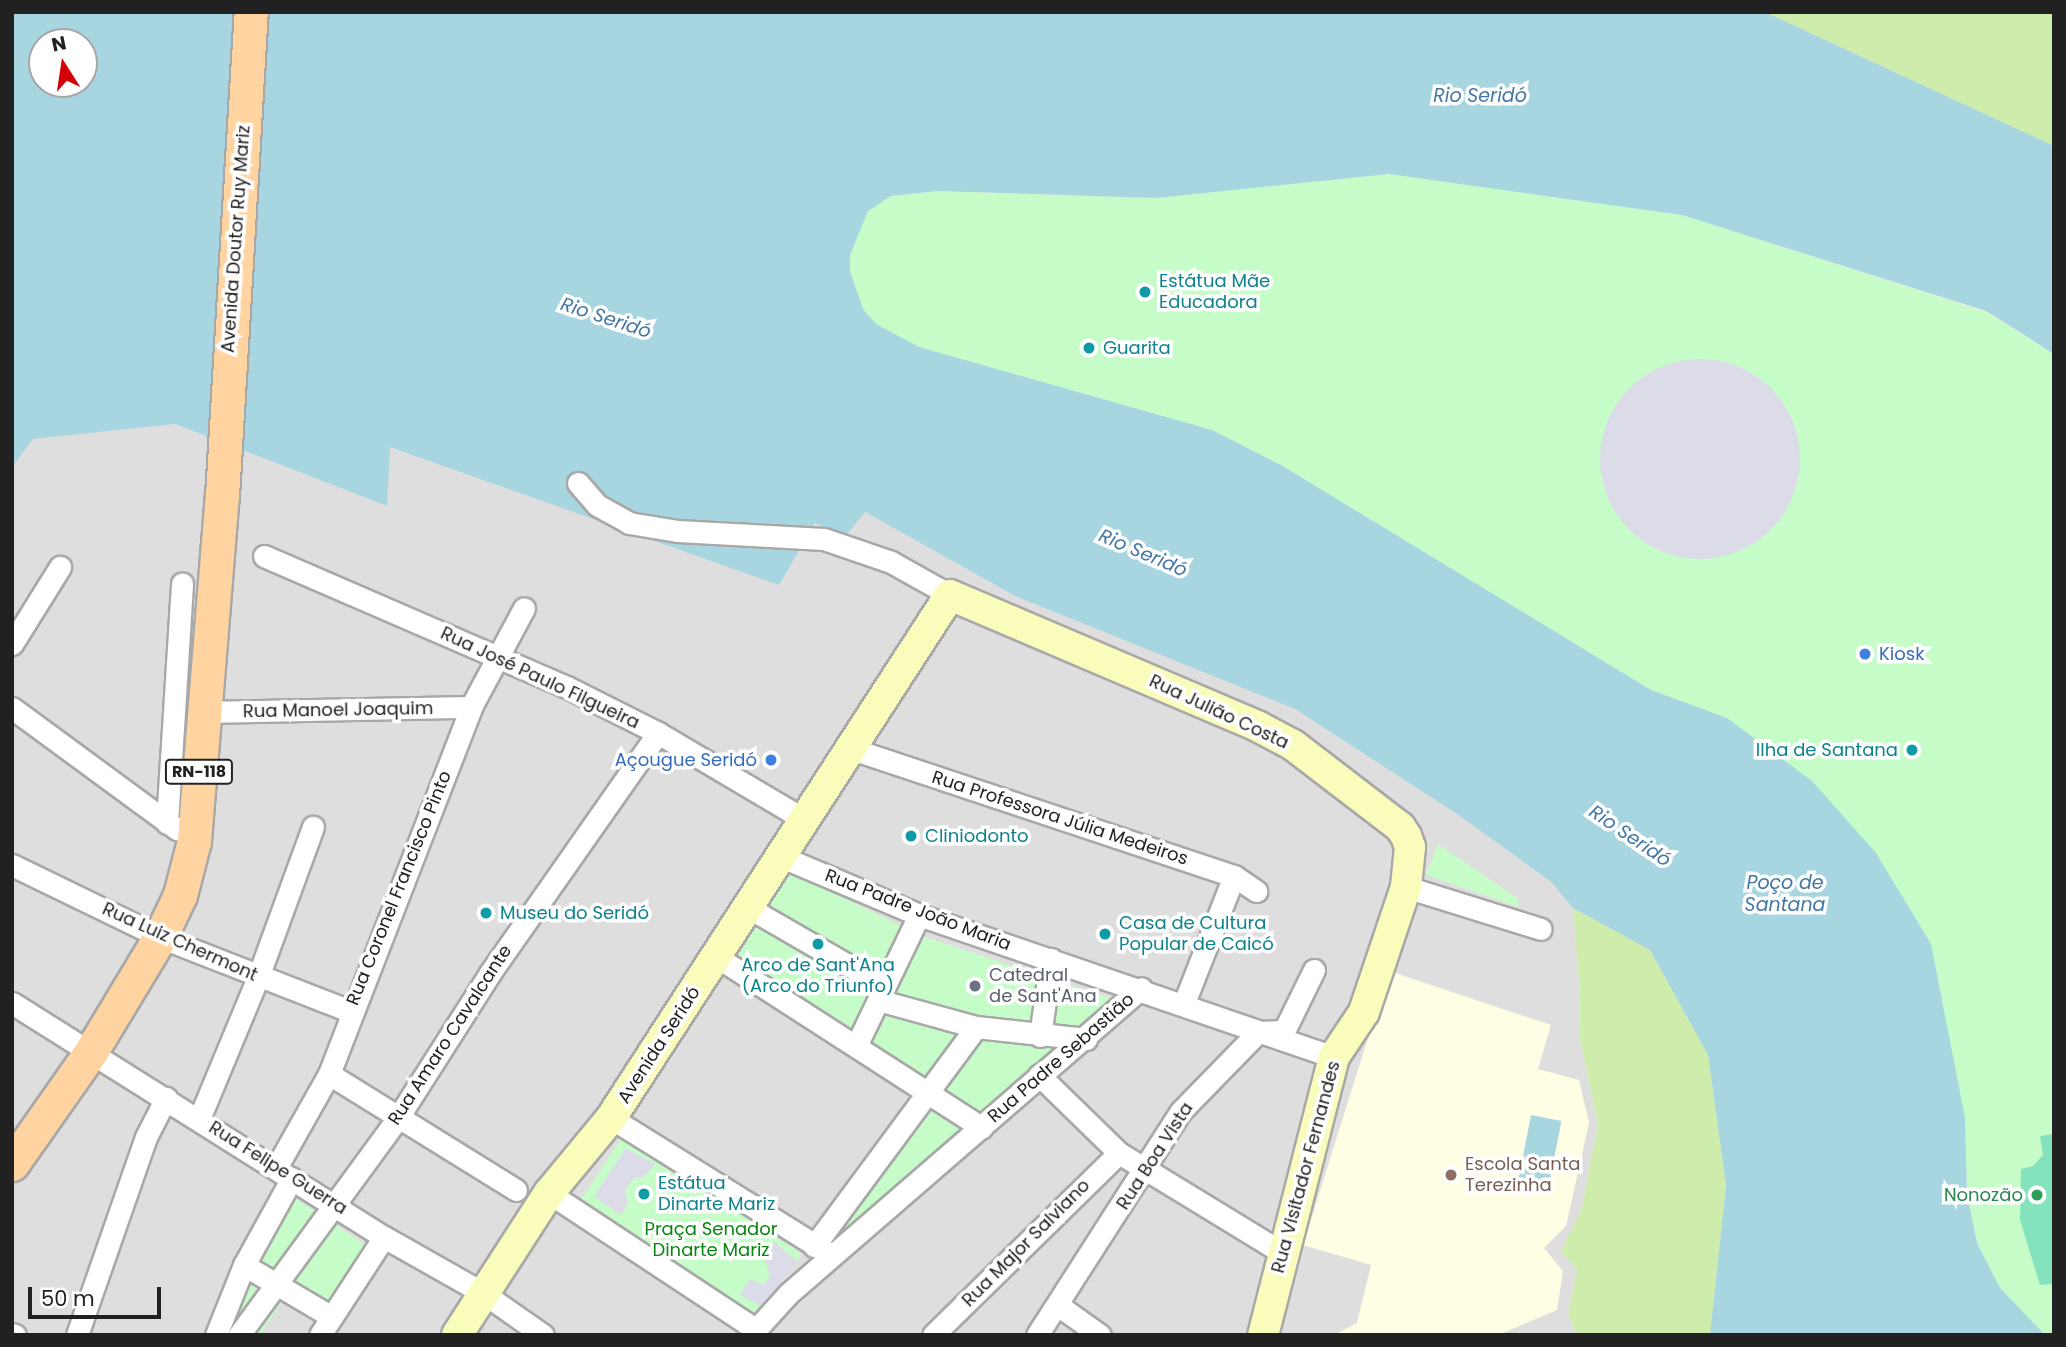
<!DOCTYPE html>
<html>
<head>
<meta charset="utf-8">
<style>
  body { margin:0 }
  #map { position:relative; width:2066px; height:1347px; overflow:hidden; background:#f2eee8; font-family:Poppins,sans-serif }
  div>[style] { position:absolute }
  .residential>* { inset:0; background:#dfdede }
  .education>* { inset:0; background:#fffee4 }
  .grass>* { inset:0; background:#ceedad }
  .park>* { inset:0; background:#c5fcc8; transform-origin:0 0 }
  .pitch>* { inset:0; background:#84e3bc }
  .plaza>* { inset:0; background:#dcdce8 }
  .round { border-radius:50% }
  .water>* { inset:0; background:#a7d5e0; transform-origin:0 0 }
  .roads { filter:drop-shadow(2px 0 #a8a8a8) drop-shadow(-2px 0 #a8a8a8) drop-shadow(0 2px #a8a8a8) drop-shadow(0 -2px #a8a8a8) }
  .street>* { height:21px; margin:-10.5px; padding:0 10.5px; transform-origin:10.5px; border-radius:10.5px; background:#fff }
  .secondary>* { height:30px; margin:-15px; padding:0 15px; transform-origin:15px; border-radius:15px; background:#fafcbc }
  .primary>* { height:33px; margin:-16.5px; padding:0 16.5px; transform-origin:16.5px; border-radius:16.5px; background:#ffd4a0 }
  .dots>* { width:19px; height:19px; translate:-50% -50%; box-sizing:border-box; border:4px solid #fff; border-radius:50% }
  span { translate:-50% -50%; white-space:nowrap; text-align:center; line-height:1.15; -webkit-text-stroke:7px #fff; paint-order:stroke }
  .shield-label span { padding:2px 5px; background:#fff; border:2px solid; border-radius:5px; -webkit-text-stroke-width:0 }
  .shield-label { font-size:16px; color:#212121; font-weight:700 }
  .street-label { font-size:18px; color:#212121 }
  .culture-label { font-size:18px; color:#0d838f }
  .left { translate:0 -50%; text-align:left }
  .right { translate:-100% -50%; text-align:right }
  .shop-label { font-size:18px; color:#366cbe }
  .worship-label { font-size:18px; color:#5b616d }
  .education-label { font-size:18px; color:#785e54 }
  .leisure-label { font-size:18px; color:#27864d }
  .park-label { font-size:18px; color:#088710 }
  .water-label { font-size:19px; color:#4377a6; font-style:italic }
  .frame { position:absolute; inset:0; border:14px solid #212121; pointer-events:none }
  .north { position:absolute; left:28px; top:28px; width:70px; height:70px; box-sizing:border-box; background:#fff; border:2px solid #a6a6a6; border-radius:50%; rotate:348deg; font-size:19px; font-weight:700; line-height:28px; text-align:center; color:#212121 }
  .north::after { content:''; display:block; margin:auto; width:24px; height:32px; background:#d30005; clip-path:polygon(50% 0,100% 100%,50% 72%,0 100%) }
  .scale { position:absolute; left:28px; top:1287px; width:133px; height:32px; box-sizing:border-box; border:4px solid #212121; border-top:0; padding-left:9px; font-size:21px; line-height:24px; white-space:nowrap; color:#212121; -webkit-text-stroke:5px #fff; paint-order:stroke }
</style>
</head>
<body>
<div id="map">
  <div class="residential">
    <i style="clip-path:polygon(175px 424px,387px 506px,389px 447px,815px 523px,865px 512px,1015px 596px,1295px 709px,1460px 816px,1551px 882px,1573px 908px,1580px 993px,1579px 1034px,1598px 1125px,1581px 1211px,1562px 1251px,1577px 1270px,1568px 1314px,1578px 1335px,12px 1335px,12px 467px,33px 439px)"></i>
  </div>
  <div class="education">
    <i style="clip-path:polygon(1389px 971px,1551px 1025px,1538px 1069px,1579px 1080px,1589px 1123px,1566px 1226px,1544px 1248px,1563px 1271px,1557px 1310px,1498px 1335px,1334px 1335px,1357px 1323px,1371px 1265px,1303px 1245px)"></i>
  </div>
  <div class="grass">
    <i style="clip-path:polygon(1765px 12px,2054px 12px,2054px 146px)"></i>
    <i style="clip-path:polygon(1573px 908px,1650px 950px,1708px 1055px,1726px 1185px,1710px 1335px,1578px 1335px,1568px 1314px,1577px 1270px,1561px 1251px,1581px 1211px,1598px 1125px,1579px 1034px,1580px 993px)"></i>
  </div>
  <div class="park">
    <i style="clip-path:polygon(1389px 174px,1682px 215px,1986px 312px,2054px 354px,2054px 1335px,2039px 1331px,2000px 1288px,1977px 1243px,1967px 1194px,1965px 1118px,1727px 718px,1651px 690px,1281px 465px,1212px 430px,919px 347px,875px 324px,863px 309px,850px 271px,850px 255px,868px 210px,891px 196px,938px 191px,1156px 198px)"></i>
    <i style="clip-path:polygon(1438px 844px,1517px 898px,1519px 907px,1426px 875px)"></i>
    <i style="clip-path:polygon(778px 867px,922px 936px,1116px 1000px,814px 1270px,942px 1088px,839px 1027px,726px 951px)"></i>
    <i style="left:622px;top:1137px;width:214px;height:79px;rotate:33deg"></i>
    <i style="clip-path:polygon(292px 1196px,373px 1250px,331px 1315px,288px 1292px,260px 1335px,235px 1335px,243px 1293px)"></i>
  </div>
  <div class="pitch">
    <i style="clip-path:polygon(2054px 1134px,2054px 1284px,2040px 1285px,2020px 1220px,2021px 1169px,2033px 1166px,2043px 1155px,2040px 1136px)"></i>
  </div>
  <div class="plaza">
    <i class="round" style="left:1600px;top:359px;width:200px;height:200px"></i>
    <i style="clip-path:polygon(626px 1148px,655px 1164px,644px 1177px,634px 1177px,625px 1191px,628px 1204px,620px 1215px,594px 1196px)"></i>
    <i style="clip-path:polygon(775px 1242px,797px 1261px,765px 1308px,740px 1295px,750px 1279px,764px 1285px,770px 1276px,764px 1257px)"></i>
  </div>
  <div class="water">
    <i style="clip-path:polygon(evenodd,12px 12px,1765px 12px,2054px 146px,2054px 354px,1986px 311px,1682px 215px,1389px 174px,1156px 198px,938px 191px,891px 196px,868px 211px,850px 255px,850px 271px,863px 309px,876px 324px,919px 347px,1212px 430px,1281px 465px,1651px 690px,1727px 718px,1812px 781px,1876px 853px,1931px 944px,1965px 1118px,1967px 1194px,1977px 1243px,2000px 1288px,2045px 1335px,1710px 1335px,1726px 1185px,1708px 1055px,1650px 950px,1573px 908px,1551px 882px,1460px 816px,1295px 709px,1015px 596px,865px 512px,845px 537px,815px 523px,779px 585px,390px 447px,387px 506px,175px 424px,33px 439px,12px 467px,12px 12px,42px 42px,84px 42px,84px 84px,42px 84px,42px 42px)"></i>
    <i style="left:1531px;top:1115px;width:31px;height:64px;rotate:11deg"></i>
  </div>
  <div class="roads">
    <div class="street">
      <i style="left:578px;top:483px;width:29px;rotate:49deg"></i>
      <i style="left:597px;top:505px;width:37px;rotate:29deg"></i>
      <i style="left:629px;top:523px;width:50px;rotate:9.3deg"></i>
      <i style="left:678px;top:531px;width:146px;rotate:3.1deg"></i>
      <i style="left:824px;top:539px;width:71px;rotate:18.9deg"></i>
      <i style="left:891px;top:562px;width:68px;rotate:29.2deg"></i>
      <i style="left:264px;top:556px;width:330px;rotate:23.4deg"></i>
      <i style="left:567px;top:687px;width:102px;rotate:26.8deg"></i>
      <i style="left:658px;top:733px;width:171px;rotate:30.6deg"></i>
      <i style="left:12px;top:644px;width:91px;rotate:-58.1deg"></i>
      <i style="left:12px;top:708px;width:205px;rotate:36.3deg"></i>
      <i style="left:204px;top:712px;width:267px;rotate:-1.1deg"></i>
      <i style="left:852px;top:749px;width:403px;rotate:18.4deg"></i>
      <i style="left:1234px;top:876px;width:27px;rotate:34deg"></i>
      <i style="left:167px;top:823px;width:240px;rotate:-86.4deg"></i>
      <i style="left:782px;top:857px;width:149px;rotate:22.9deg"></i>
      <i style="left:919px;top:915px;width:439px;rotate:18.9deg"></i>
      <i style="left:12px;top:865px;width:165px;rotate:25.9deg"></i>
      <i style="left:160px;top:937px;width:204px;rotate:21.3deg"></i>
      <i style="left:1406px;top:887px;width:141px;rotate:17.3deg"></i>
      <i style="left:749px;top:908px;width:156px;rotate:30deg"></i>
      <i style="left:717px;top:957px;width:315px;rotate:32.8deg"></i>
      <i style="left:878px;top:1000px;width:102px;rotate:15.4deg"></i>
      <i style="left:976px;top:1027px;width:111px;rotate:6.2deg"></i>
      <i style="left:12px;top:1003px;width:439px;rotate:32.2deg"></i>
      <i style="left:384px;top:1237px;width:114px;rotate:29.5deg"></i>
      <i style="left:483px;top:1293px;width:73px;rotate:35deg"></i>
      <i style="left:1184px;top:1003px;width:136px;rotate:-68.5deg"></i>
      <i style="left:1040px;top:1036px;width:78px;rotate:-81.9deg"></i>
      <i style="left:856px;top:1046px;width:145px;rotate:-64.3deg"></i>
      <i style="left:329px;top:1074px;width:220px;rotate:31.8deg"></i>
      <i style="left:1039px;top:1075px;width:112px;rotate:44.3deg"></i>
      <i style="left:1119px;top:1153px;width:192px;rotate:31.4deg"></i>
      <i style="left:611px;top:1118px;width:253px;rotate:31.9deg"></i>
      <i style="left:199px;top:1119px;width:154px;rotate:-67.4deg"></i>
      <i style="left:258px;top:977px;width:160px;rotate:-69.9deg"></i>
      <i style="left:276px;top:1168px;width:108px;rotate:-60.6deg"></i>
      <i style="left:329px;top:1074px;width:394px;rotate:-68.8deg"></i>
      <i style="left:471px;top:707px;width:112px;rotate:-61.8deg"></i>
      <i style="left:549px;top:1193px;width:247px;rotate:33.4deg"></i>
      <i style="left:814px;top:1246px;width:272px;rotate:-53.5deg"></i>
      <i style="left:244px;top:1265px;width:102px;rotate:30.6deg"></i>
      <i style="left:1059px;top:1306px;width:50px;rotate:35.3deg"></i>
      <i style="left:12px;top:1334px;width:3px;rotate:18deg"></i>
      <i style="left:77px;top:1335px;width:210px;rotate:-70.8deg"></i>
      <i style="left:146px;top:1137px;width:44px;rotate:-62.9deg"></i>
      <i style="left:216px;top:1335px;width:75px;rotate:-68.2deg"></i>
      <i style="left:244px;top:1265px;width:99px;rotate:-61.1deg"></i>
      <i style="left:239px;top:1335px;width:271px;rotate:-53.8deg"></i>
      <i style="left:399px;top:1116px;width:169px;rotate:-57.5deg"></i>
      <i style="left:490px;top:973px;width:293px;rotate:-55deg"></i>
      <i style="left:320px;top:1335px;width:117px;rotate:-56.9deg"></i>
      <i style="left:751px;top:1335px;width:55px;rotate:-47.9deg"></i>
      <i style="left:788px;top:1294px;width:467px;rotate:-40.9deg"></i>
      <i style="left:933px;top:1335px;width:260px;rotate:-44.4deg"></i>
      <i style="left:1037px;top:1335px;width:266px;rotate:-57.3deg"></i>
      <i style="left:1181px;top:1111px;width:110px;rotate:-45.7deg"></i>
      <i style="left:1258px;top:1032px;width:26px;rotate:-2deg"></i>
      <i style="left:1284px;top:1031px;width:68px;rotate:-63.8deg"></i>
    </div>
    <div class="secondary">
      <i style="left:457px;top:1335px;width:169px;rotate:-57.1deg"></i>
      <i style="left:549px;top:1193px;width:97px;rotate:-50.4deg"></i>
      <i style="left:611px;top:1118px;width:623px;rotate:-57.05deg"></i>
      <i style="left:950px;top:595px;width:336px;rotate:23.1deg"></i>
      <i style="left:1259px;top:727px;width:38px;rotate:28deg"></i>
      <i style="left:1293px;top:745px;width:135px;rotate:37.5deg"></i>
      <i style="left:1400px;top:827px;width:11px;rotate:56deg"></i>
      <i style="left:1406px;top:836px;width:12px;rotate:70deg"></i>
      <i style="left:1410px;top:847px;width:40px;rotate:95.7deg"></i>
      <i style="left:1406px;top:887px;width:132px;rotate:108.6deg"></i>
      <i style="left:1364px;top:1012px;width:54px;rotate:123.7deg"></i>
      <i style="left:1334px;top:1057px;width:287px;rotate:104.3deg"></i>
    </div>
    <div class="primary">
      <i style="left:12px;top:1164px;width:136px;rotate:-54.9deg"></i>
      <i style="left:90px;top:1053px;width:135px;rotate:-58.9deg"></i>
      <i style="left:160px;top:937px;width:47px;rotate:-64.5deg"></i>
      <i style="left:180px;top:895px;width:56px;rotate:-75.5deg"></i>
      <i style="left:194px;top:841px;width:346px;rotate:-85.4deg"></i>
      <i style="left:222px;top:496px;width:485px;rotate:-86.6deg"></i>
    </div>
  </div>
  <div class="dots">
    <i style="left:1145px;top:292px;background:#0f9aa8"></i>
    <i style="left:1089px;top:348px;background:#0f9aa8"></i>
    <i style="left:1865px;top:654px;background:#3f7fe0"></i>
    <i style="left:1912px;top:750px;background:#0f9aa8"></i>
    <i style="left:771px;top:760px;background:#3f7fe0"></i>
    <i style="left:911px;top:836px;background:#0f9aa8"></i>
    <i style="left:486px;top:913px;background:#0f9aa8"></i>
    <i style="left:1105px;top:934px;background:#0f9aa8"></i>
    <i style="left:818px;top:944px;background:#0f9aa8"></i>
    <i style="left:975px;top:986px;background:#6b7280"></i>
    <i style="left:1451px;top:1175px;background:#8d6e63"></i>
    <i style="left:644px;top:1194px;background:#0f9aa8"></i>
    <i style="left:2037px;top:1195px;background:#2e9e5b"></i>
  </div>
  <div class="shield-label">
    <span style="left:199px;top:772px">RN-118</span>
  </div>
  <div class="street-label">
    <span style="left:236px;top:239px;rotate:-86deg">Avenida Doutor Ruy Mariz</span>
    <span style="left:540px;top:678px;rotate:25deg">Rua José Paulo Filgueira</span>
    <span style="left:338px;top:710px;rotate:-1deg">Rua Manoel Joaquim</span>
    <span style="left:1219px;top:712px;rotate:25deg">Rua Julião Costa</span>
    <span style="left:1060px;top:818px;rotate:18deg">Rua Professora Júlia Medeiros</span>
    <span style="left:399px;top:888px;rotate:-68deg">Rua Coronel Francisco Pinto</span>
    <span style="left:918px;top:910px;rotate:21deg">Rua Padre João Maria</span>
    <span style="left:180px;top:942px;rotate:24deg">Rua Luiz Chermont</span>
    <span style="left:450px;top:1035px;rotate:-57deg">Rua Amaro Cavalcante</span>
    <span style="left:659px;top:1045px;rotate:-57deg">Avenida Seridó</span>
    <span style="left:1061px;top:1058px;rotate:-41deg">Rua Padre Sebastião</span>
    <span style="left:1155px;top:1156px;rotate:-57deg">Rua Boa Vista</span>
    <span style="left:1306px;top:1167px;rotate:-75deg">Rua Visitador Fernandes</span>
    <span style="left:278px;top:1168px;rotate:32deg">Rua Felipe Guerra</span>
    <span style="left:1026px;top:1243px;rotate:-45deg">Rua Major Salviano</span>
  </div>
  <div class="culture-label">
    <span class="left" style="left:1159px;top:292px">Estátua Mãe<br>Educadora</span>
    <span class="left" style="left:1103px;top:348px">Guarita</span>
    <span class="right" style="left:1898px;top:750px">Ilha de Santana</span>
    <span class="left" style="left:925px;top:836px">Cliniodonto</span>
    <span class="left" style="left:500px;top:913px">Museu do Seridó</span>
    <span class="left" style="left:1119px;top:934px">Casa de Cultura<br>Popular de Caicó</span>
    <span style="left:818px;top:976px">Arco de Sant'Ana<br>(Arco do Triunfo)</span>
    <span class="left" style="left:658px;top:1194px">Estátua<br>Dinarte Mariz</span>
  </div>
  <div class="shop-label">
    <span class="left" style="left:1879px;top:654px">Kiosk</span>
    <span class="right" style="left:757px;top:760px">Açougue Seridó</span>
  </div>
  <div class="worship-label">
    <span class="left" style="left:989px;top:986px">Catedral<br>de Sant'Ana</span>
  </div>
  <div class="education-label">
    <span class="left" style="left:1465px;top:1175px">Escola Santa<br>Terezinha</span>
  </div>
  <div class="leisure-label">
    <span class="right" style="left:2023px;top:1195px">Nonozão</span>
  </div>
  <div class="park-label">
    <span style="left:711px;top:1240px">Praça Senador<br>Dinarte Mariz</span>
  </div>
  <div class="water-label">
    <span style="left:1480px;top:96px">Rio Seridó</span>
    <span style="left:606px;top:318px;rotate:18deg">Rio Seridó</span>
    <span style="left:1143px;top:553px;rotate:23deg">Rio Seridó</span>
    <span style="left:1630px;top:836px;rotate:34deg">Rio Seridó</span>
    <span style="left:1785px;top:894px">Poço de<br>Santana</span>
  </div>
  <div class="frame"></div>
  <div class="north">N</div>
  <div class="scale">50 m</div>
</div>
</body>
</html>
